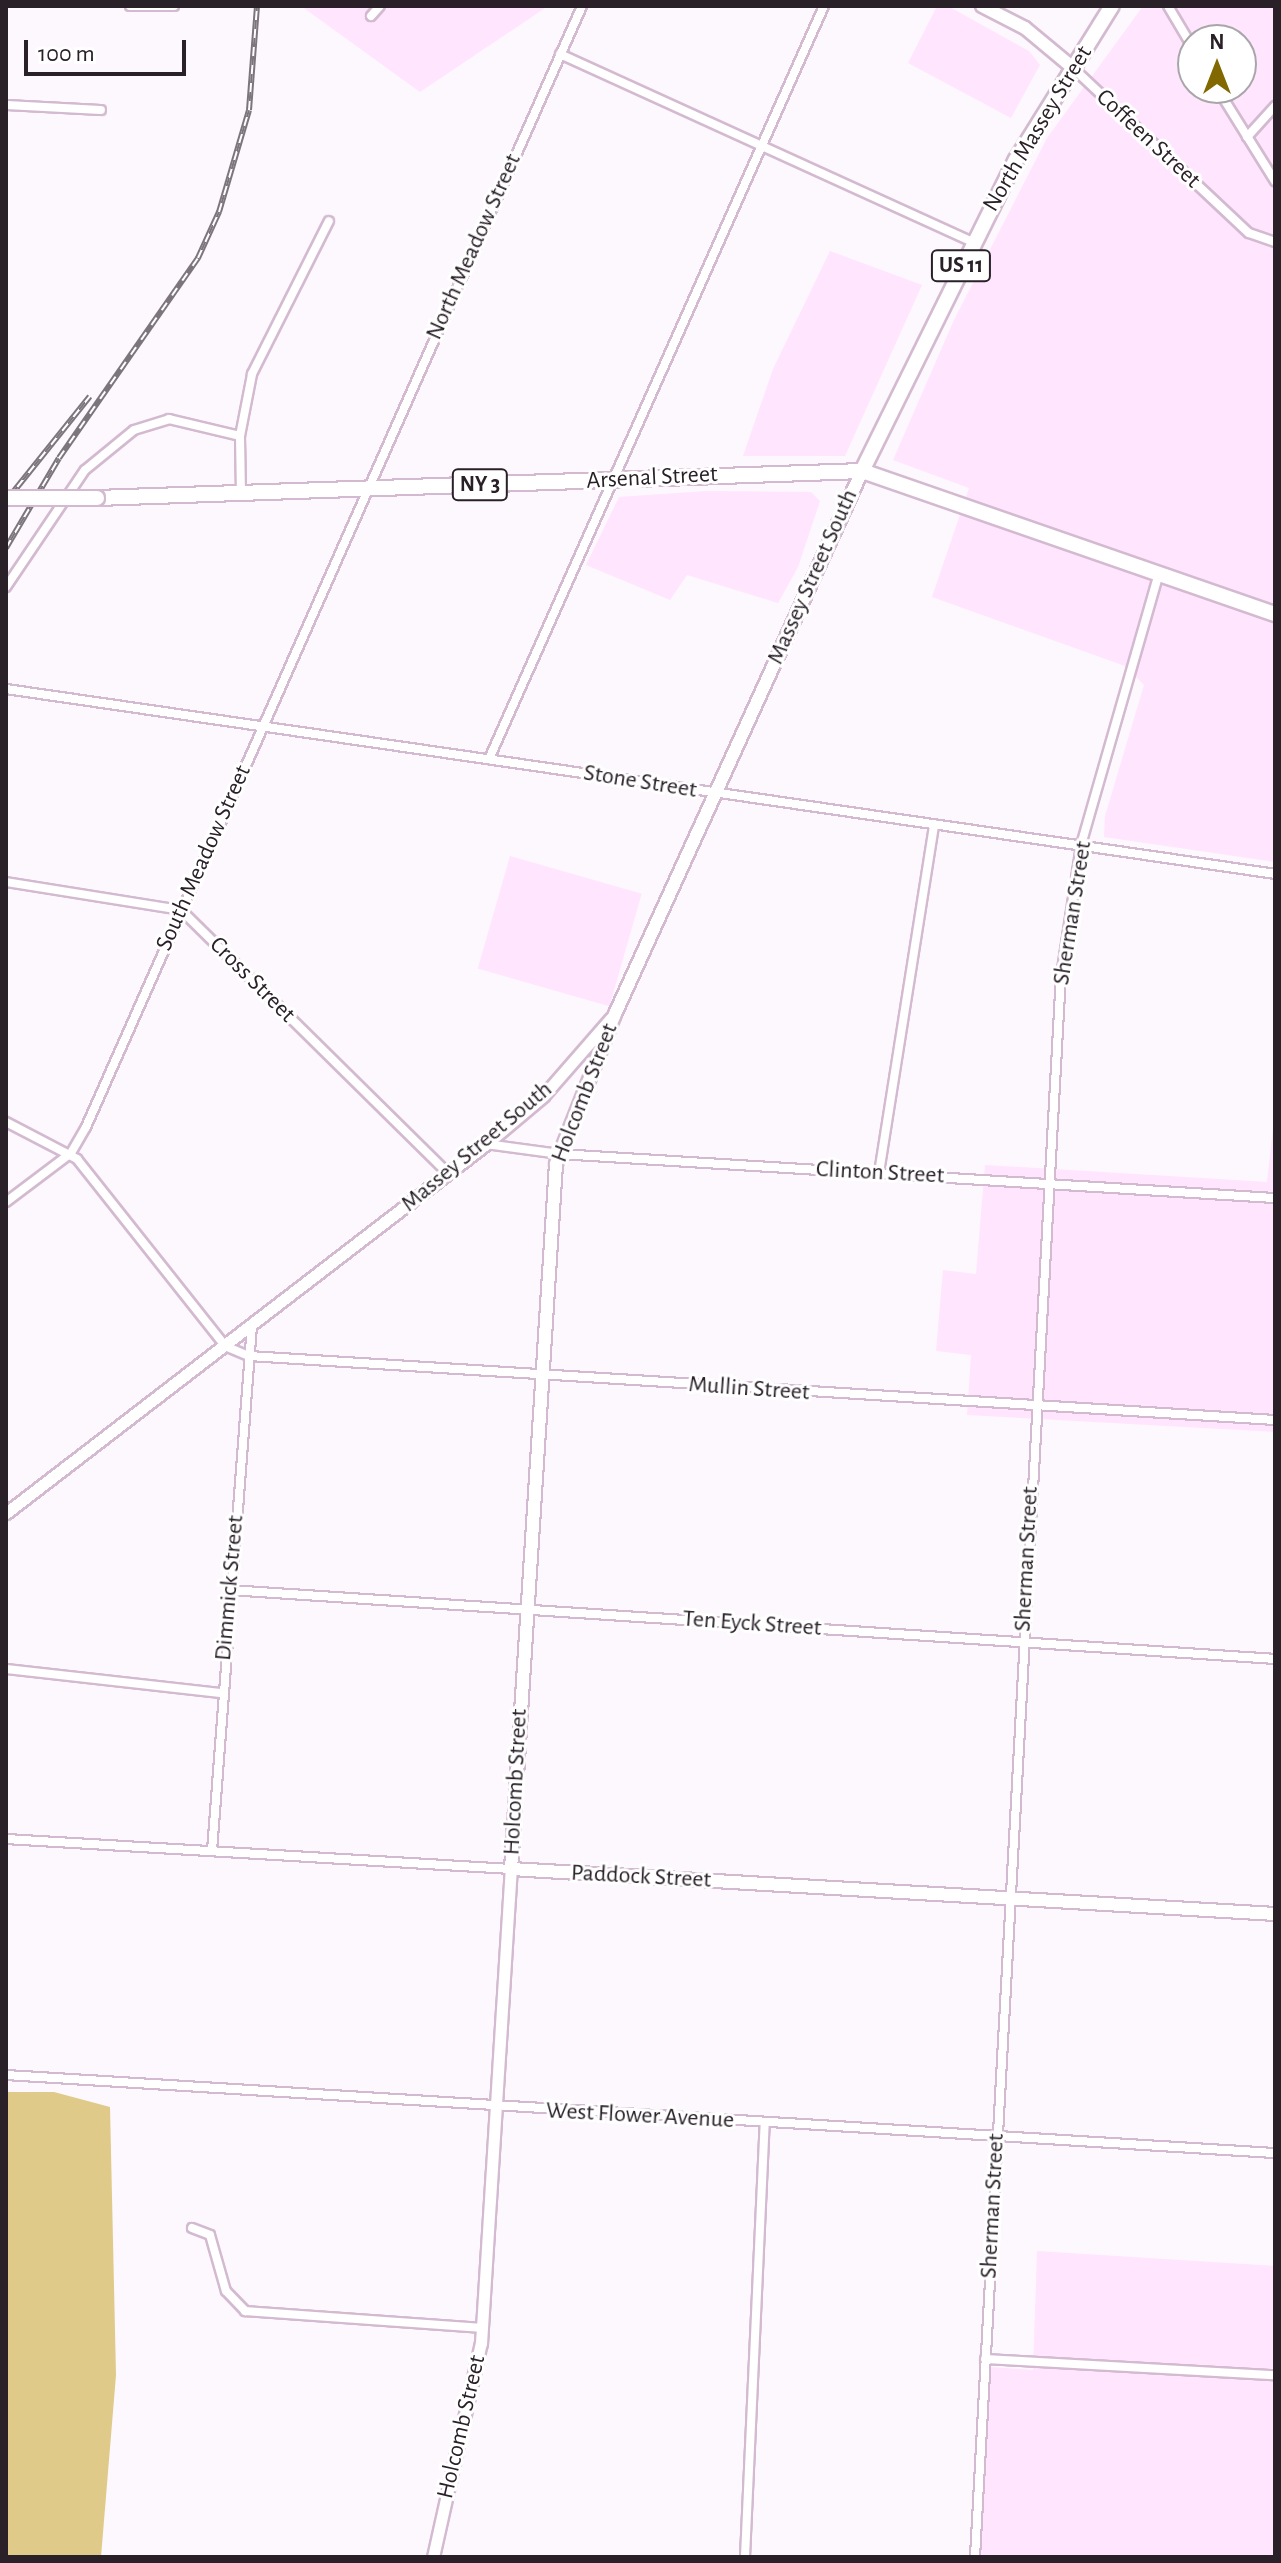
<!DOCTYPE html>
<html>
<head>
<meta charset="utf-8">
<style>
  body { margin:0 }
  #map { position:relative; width:1281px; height:2563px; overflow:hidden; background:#fdf8fd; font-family:"Alegreya Sans",sans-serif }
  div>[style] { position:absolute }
  .built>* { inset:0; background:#ffe5fd; transform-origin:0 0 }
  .green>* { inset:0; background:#dfca89 }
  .roads { filter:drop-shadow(2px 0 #d3bad0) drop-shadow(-2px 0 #d3bad0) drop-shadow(0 2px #d3bad0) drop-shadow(0 -2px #d3bad0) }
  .minor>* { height:8px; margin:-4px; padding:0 4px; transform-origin:4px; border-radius:4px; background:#fff }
  .tertiary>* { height:11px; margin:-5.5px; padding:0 5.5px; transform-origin:5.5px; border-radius:5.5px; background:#fff }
  .secondary>* { height:12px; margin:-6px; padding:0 6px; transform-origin:6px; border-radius:6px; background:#fff }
  .primary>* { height:14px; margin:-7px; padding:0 7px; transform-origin:7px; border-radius:7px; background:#fff }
  .trunk>* { height:14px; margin:-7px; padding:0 7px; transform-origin:7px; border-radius:7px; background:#fff }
  .rail>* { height:6px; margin-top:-3px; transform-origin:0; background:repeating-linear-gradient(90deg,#fff 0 9px,#7d757c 0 18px); box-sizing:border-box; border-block:2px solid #7d757c }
  .bridges { filter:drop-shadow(2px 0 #d3bad0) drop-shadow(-2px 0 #d3bad0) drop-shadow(0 2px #d3bad0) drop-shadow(0 -2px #d3bad0) }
  .trunk-bridge>* { height:14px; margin:-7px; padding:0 7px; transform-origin:7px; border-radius:7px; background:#fff }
  span { translate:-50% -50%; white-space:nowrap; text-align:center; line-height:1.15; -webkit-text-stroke:6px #fff; paint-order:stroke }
  .shield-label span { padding:2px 6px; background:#fff; border:2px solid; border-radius:6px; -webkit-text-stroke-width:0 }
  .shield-label { font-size:22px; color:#292028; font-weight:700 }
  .street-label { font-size:24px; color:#292028 }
  .frame { position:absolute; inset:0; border:8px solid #292028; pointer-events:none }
  .north { position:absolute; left:1177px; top:24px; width:80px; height:80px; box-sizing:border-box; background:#fff; border:2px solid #a9a6a9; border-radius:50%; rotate:0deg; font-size:22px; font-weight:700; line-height:32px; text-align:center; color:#292028 }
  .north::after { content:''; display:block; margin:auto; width:28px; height:36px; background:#816800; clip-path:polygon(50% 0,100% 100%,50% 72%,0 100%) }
  .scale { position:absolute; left:24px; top:40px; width:162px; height:36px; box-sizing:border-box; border:4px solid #292028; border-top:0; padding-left:10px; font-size:24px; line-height:28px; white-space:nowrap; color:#292028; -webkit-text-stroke:6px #fff; paint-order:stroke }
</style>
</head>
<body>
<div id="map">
  <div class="built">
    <i style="clip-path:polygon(301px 6px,548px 6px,420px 92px)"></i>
    <i style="clip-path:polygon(937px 6px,948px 6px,1029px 51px,1040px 65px,1011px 118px,908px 63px)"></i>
    <i style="clip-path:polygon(evenodd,1143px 6px,1275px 6px,1275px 862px,1104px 837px,1105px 816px,1144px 685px,1125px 666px,932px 597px,969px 488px,893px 460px,954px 320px,1047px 138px,1143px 6px,1193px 40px,1241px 40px,1241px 88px,1193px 88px,1193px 40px)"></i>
    <i style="clip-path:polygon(830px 251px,922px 285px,845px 456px,743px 456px,773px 369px)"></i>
    <i style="clip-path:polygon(706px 491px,811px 492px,820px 501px,798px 567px,778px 603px,687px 575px,670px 600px,586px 565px,619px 497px)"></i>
    <i style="left:510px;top:856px;width:137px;height:117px;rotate:16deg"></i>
    <i style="clip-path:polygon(1275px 1110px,1275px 1432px,967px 1415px,971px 1355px,936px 1351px,943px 1270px,976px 1274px,985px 1165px,1267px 1182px)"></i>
    <i style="clip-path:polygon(1037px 2251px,1275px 2266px,1275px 2557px,980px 2557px,991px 2367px,1033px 2370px)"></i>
  </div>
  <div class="green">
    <i style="clip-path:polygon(6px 2092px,54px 2092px,110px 2107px,116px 2375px,101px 2557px,6px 2557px)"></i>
  </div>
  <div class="roads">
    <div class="minor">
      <i style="left:130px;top:6px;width:44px"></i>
      <i style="left:1168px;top:6px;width:49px;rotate:59.2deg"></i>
      <i style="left:371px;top:16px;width:13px;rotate:-48deg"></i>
      <i style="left:560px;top:54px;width:454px;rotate:24.5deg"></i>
      <i style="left:1073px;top:68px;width:241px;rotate:43.2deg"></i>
      <i style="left:1249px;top:233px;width:28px;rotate:19deg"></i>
      <i style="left:1217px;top:88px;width:110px;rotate:58.1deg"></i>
      <i style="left:6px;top:105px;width:95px;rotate:3deg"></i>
      <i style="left:1247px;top:137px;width:42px;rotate:-47.9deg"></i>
      <i style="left:241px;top:494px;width:58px;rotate:-91deg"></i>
      <i style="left:240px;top:436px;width:63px;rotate:-79deg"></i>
      <i style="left:252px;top:374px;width:171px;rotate:-63.3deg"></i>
      <i style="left:6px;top:587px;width:141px;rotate:-56deg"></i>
      <i style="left:85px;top:470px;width:63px;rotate:-39.2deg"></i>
      <i style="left:134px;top:430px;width:37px;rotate:-17deg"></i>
      <i style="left:169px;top:419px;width:73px;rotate:13.5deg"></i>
      <i style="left:6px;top:689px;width:1282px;rotate:8.29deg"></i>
      <i style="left:489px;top:759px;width:824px;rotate:-66.02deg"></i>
      <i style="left:6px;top:882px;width:177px;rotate:9.1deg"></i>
      <i style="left:181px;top:910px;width:376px;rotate:44.6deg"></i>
      <i style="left:6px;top:1122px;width:80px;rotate:27.5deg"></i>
      <i style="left:77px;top:1159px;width:238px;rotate:51.6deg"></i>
      <i style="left:225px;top:1346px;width:26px;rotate:23deg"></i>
      <i style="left:249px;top:1356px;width:1028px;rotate:3.57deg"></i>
      <i style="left:486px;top:1144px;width:74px;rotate:7.8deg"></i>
      <i style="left:559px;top:1154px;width:717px;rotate:3.52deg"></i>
      <i style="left:879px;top:1173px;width:353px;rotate:-81deg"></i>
      <i style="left:6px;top:1202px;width:81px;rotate:-37deg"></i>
      <i style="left:71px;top:1153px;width:30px;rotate:-60deg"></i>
      <i style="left:86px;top:1127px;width:1226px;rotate:-66.13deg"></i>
      <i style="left:229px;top:1590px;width:1048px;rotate:3.77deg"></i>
      <i style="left:6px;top:1669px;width:216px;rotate:6.4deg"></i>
      <i style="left:6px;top:1839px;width:506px;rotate:3.4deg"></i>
      <i style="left:212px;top:1851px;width:528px;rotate:-85.65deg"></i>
      <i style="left:6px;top:2075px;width:1271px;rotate:3.52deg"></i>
      <i style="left:192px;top:2228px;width:19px;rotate:21deg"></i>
      <i style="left:210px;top:2235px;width:58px;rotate:74.1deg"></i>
      <i style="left:226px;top:2291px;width:28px;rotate:46deg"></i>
      <i style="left:245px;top:2311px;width:238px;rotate:4.1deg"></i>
      <i style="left:985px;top:2359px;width:290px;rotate:3.2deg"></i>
      <i style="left:745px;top:2557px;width:434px;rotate:-87.4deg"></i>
      <i style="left:975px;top:2557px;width:1583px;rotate:-86.89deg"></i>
      <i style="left:1061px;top:976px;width:133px;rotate:-81.3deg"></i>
      <i style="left:1081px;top:845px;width:283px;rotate:-74deg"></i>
    </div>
    <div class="tertiary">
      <i style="left:6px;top:1513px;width:605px;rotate:-37.55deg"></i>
      <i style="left:486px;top:1144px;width:75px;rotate:-40.1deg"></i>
      <i style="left:543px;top:1096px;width:103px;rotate:-48.9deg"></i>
      <i style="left:433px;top:2557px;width:219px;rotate:-77.4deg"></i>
      <i style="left:481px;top:2343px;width:475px;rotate:-86.4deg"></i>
    </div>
    <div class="secondary">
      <i style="left:982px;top:6px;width:48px;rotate:27.1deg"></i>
      <i style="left:1025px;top:28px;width:62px;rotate:39.8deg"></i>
      <i style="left:862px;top:471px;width:597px;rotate:114.46deg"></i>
      <i style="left:615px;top:1014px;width:161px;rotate:111.5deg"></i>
      <i style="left:556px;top:1164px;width:706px;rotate:93.65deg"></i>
      <i style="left:511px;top:1869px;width:765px;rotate:3.37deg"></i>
    </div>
    <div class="primary">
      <i style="left:862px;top:471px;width:347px;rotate:-63.7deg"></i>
      <i style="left:1016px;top:160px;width:181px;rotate:-58.1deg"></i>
    </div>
    <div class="trunk">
      <i style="left:97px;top:498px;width:765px;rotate:-2.02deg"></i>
      <i style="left:862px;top:471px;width:437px;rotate:19.1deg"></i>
    </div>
  </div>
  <div class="rail">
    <i style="left:6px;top:501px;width:134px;rotate:-51.3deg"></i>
    <i style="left:6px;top:548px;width:104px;rotate:-59.5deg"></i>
    <i style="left:59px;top:458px;width:244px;rotate:-55.2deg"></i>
    <i style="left:198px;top:258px;width:51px;rotate:-65.5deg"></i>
    <i style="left:219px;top:212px;width:106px;rotate:-73.6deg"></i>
    <i style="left:249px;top:110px;width:104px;rotate:-85.6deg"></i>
  </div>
  <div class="bridges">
    <div class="trunk-bridge">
      <i style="left:6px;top:498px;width:91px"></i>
    </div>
  </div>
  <div class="shield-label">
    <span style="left:961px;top:266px">US 11</span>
    <span style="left:480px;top:485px">NY 3</span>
  </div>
  <div class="street-label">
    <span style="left:1038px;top:129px;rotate:-59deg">North Massey Street</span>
    <span style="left:1148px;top:139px;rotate:43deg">Coffeen Street</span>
    <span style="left:474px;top:247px;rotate:-66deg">North Meadow Street</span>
    <span style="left:652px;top:478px;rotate:-3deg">Arsenal Street</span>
    <span style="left:813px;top:577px;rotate:-66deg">Massey Street South</span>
    <span style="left:640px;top:782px;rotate:9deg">Stone Street</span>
    <span style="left:204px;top:858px;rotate:-66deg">South Meadow Street</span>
    <span style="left:1073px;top:913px;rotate:-81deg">Sherman Street</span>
    <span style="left:252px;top:980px;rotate:45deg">Cross Street</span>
    <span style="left:585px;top:1093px;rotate:-69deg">Holcomb Street</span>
    <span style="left:477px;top:1147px;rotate:-40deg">Massey Street South</span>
    <span style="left:880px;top:1173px;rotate:3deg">Clinton Street</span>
    <span style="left:749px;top:1389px;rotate:4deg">Mullin Street</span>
    <span style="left:1027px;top:1559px;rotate:-87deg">Sherman Street</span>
    <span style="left:230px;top:1588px;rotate:-85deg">Dimmick Street</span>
    <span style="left:752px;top:1624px;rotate:4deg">Ten Eyck Street</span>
    <span style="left:516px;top:1782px;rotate:-87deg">Holcomb Street</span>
    <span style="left:641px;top:1877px;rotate:3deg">Paddock Street</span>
    <span style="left:640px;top:2116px;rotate:3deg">West Flower Avenue</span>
    <span style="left:993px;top:2206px;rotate:-87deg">Sherman Street</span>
    <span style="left:462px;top:2427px;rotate:-77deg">Holcomb Street</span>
  </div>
  <div class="frame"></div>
  <div class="north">N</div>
  <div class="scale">100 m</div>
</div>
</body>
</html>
